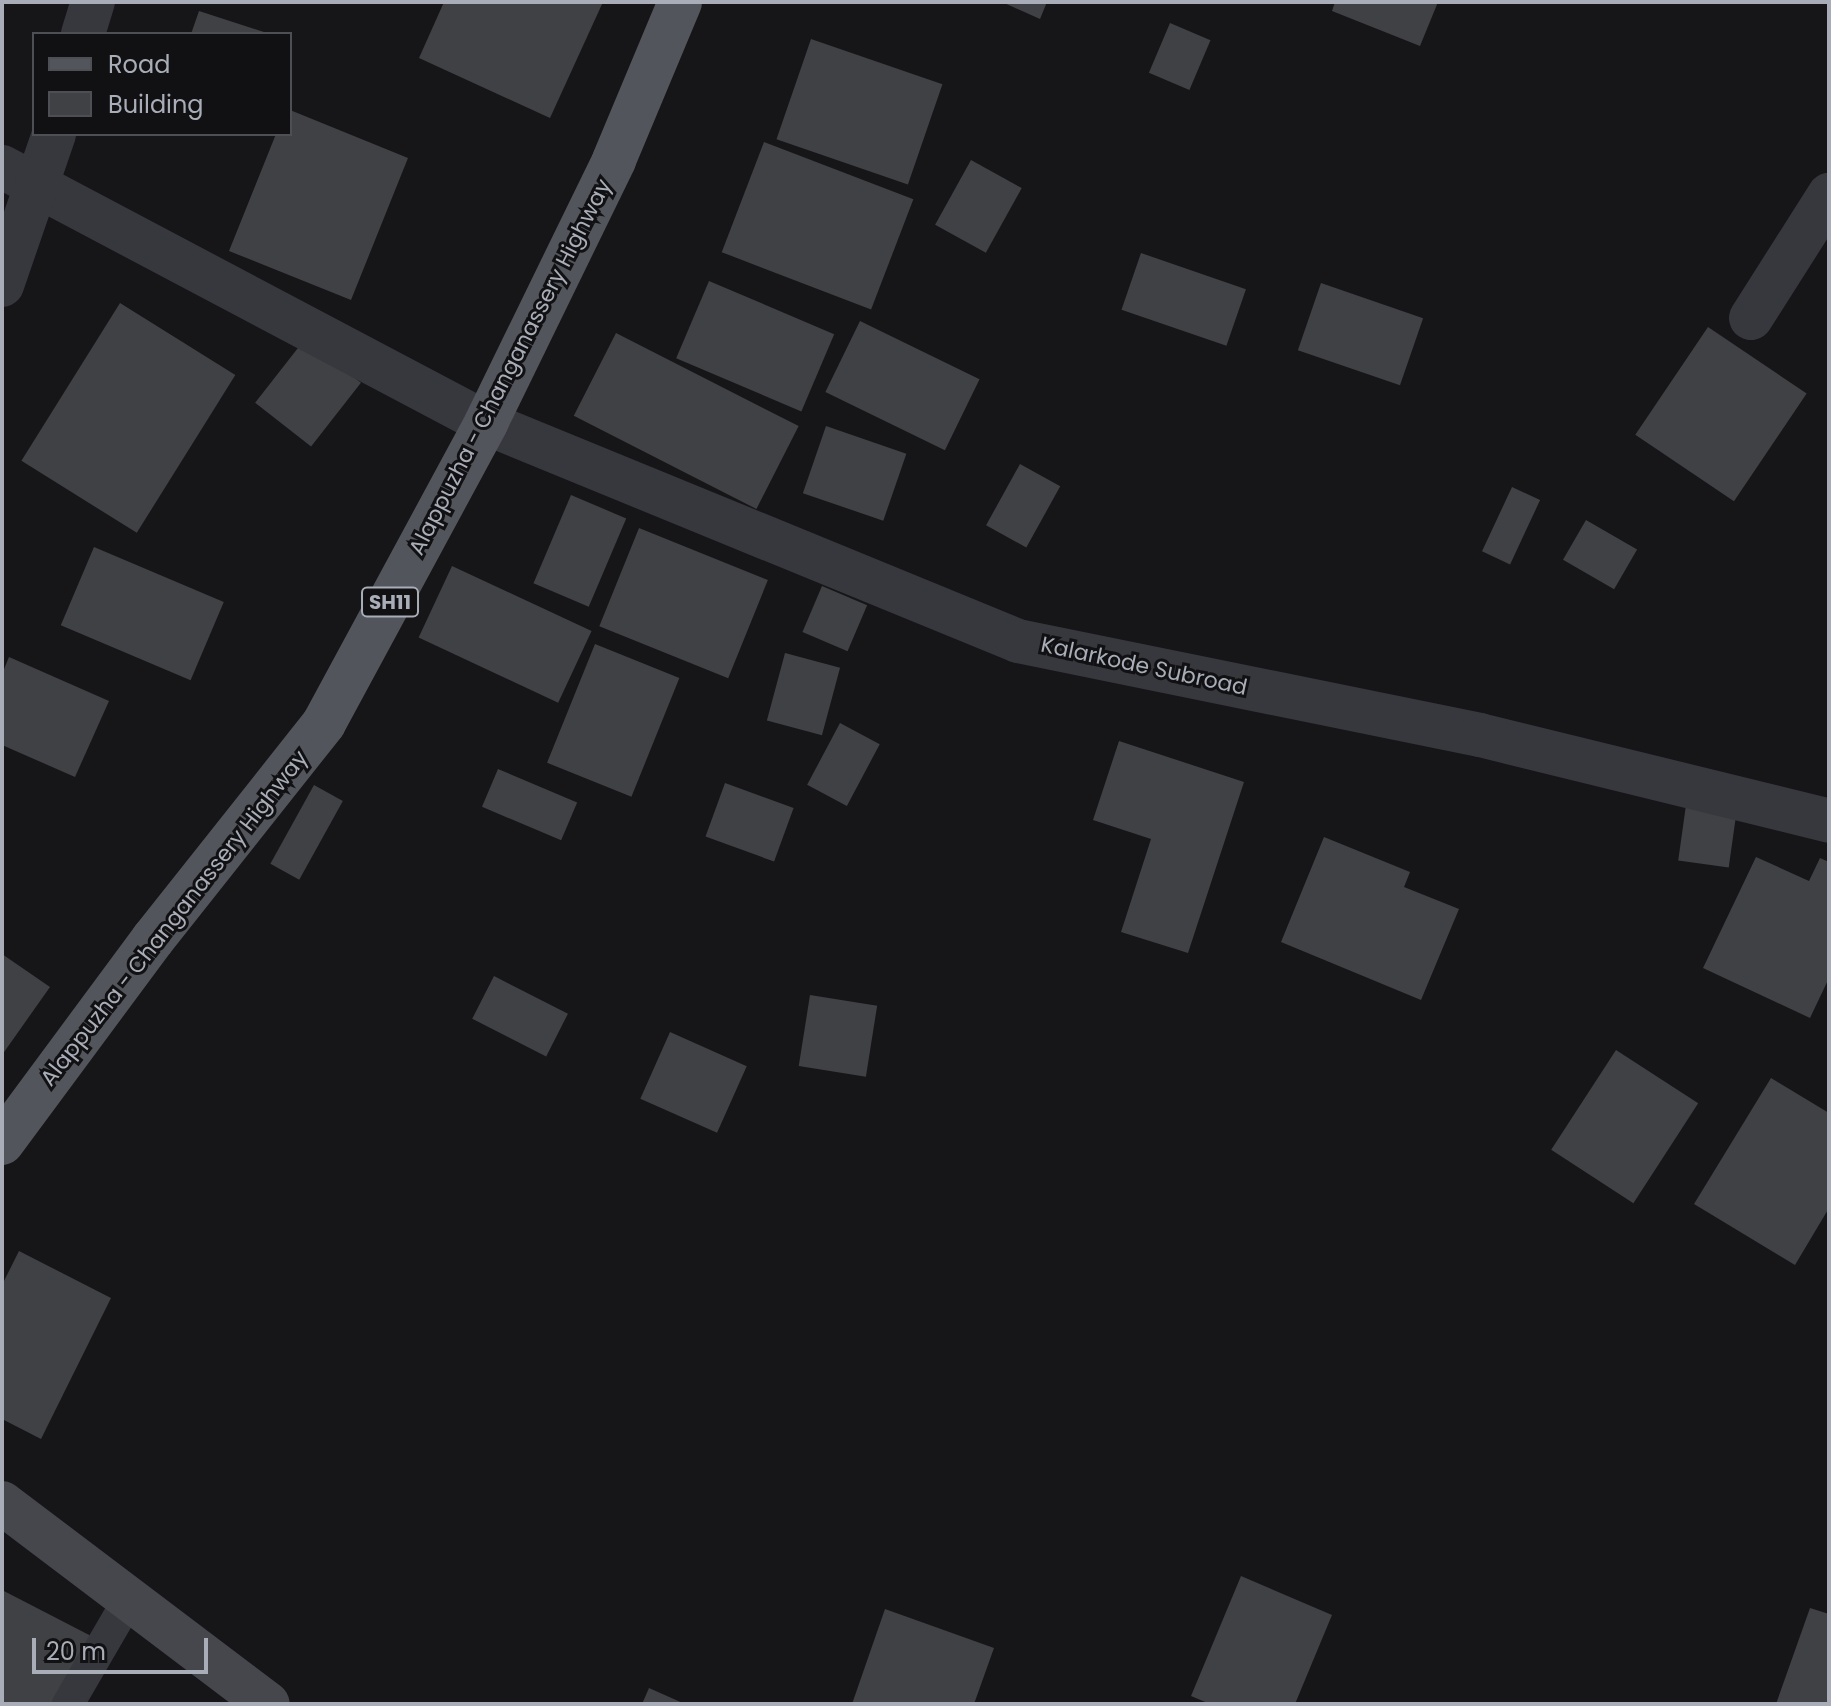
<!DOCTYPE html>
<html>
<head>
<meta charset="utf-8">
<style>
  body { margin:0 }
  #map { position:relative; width:1831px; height:1706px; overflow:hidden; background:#161618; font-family:Poppins,sans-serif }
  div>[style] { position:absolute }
  .building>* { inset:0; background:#404145; transform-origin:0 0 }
  .lane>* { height:32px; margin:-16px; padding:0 16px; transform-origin:16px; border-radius:16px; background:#37383d }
  .street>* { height:44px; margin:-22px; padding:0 22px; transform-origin:22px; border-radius:22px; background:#37383d }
  .secondary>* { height:44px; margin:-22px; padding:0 22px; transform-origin:22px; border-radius:22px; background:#45474d }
  .primary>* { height:44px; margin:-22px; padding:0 22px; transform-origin:22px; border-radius:22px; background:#53555c }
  span { translate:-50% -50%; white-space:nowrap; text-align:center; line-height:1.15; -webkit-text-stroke:6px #111113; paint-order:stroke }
  .shield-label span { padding:2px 6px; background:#111113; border:2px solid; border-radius:6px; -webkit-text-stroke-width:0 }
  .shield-label { font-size:20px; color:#a8adb8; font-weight:700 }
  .street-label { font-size:22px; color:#a8adb8 }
  .frame { position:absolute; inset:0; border:4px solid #a8adb8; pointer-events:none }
  .legend { position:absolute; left:32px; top:32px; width:260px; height:104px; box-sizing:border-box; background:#111113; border:2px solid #4d4f55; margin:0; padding:10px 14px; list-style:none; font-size:24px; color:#a8adb8 }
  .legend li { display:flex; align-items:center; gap:16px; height:40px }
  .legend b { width:40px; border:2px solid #4d4f55 }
  .scale { position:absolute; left:32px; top:1638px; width:176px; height:36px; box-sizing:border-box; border:4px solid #a8adb8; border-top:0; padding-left:10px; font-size:24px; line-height:28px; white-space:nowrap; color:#a8adb8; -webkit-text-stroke:6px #111113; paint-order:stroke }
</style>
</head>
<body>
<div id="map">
  <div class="building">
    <i style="clip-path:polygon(444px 2px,603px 2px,550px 118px,419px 58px)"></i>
    <i style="clip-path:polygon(1002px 2px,1047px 2px,1040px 19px)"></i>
    <i style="clip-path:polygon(1335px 2px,1438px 2px,1420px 46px,1332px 11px)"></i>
    <i style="clip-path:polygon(199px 11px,267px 33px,267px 34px,191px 34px)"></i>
    <i style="left:1170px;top:23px;width:44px;height:54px;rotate:23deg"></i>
    <i style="left:811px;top:39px;width:139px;height:106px;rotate:19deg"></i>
    <i style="clip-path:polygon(290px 110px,408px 158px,351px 300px,229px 251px,276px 134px,290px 134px)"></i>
    <i style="left:764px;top:142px;width:160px;height:118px;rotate:21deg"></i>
    <i style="left:971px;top:160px;width:58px;height:74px;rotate:29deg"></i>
    <i style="left:1141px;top:253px;width:111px;height:60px;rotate:19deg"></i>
    <i style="left:709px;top:281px;width:136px;height:84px;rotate:23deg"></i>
    <i style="left:1321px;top:283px;width:108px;height:71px;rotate:19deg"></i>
    <i style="left:120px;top:303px;width:136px;height:186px;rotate:32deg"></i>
    <i style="left:860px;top:321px;width:133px;height:79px;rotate:26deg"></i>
    <i style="left:1708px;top:327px;width:119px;height:130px;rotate:34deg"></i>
    <i style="left:616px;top:333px;width:205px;height:93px;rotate:27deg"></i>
    <i style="left:305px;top:339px;width:71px;height:81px;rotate:38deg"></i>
    <i style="left:826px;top:426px;width:85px;height:71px;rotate:19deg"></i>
    <i style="left:1020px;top:464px;width:46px;height:70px;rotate:29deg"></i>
    <i style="left:1512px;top:487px;width:31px;height:71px;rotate:25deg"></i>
    <i style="left:571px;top:495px;width:60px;height:96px;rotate:23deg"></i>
    <i style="left:1586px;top:520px;width:59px;height:46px;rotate:30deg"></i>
    <i style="left:639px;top:528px;width:139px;height:106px;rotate:22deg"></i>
    <i style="left:94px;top:547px;width:141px;height:85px;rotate:23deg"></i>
    <i style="left:452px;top:566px;width:154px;height:79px;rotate:25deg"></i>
    <i style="left:822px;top:586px;width:49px;height:50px;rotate:23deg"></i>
    <i style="left:595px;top:644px;width:91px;height:128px;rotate:22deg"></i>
    <i style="left:785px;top:653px;width:57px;height:70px;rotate:15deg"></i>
    <i style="clip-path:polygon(9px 657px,109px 701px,75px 777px,2px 745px,2px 674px)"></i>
    <i style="left:840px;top:723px;width:45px;height:70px;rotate:28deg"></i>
    <i style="clip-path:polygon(1119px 741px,1244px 782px,1188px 953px,1121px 932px,1151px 839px,1093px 820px)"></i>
    <i style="left:498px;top:769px;width:86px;height:41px;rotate:23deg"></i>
    <i style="left:725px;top:783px;width:73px;height:57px;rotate:20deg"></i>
    <i style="left:314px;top:785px;width:33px;height:90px;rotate:29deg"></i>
    <i style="left:1686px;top:805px;width:51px;height:56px;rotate:8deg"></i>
    <i style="clip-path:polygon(1324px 837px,1410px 872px,1404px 887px,1459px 909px,1421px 1000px,1281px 942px)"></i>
    <i style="clip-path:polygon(1756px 857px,1809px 881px,1820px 858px,1829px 862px,1829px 978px,1810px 1018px,1703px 968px)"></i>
    <i style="clip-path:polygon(2px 954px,50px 987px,2px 1055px)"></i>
    <i style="left:494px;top:976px;width:83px;height:48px;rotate:27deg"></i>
    <i style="left:810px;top:995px;width:68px;height:72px;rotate:9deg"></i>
    <i style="left:670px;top:1032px;width:84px;height:73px;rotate:24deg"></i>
    <i style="left:1616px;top:1050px;width:98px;height:119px;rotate:33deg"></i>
    <i style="clip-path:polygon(1771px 1078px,1829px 1113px,1829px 1208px,1795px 1265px,1694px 1204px)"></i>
    <i style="clip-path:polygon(19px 1251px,111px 1298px,41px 1439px,2px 1419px,2px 1285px)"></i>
    <i style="clip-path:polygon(1241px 1576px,1332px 1615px,1295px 1704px,1210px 1704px,1191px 1696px)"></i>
    <i style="clip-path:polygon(2px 1590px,95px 1638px,61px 1704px,2px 1704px)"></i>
    <i style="clip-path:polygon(1810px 1608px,1829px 1614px,1829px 1704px,1776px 1704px)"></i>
    <i style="clip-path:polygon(885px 1609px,994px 1648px,974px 1704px,852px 1704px)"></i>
    <i style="clip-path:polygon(649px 1688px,685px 1704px,642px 1704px)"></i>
  </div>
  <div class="lane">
    <i style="left:68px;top:1704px;width:121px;rotate:-59.8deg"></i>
  </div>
  <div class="street">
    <i style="left:83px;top:34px;width:34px;rotate:-73deg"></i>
    <i style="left:2px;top:167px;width:548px;rotate:27.88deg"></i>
    <i style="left:486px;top:423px;width:575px;rotate:22.28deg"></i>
    <i style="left:1018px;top:641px;width:471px;rotate:11.5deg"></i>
    <i style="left:1480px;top:735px;width:359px;rotate:13.8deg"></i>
    <i style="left:2px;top:285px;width:160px;rotate:-71deg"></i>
    <i style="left:1751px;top:318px;width:146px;rotate:-57.6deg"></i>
  </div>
  <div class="secondary">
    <i style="left:2px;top:1503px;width:333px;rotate:37.1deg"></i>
  </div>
  <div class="primary">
    <i style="left:2px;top:1143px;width:254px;rotate:-53.5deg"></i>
    <i style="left:153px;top:939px;width:275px;rotate:-51.6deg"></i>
    <i style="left:324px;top:723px;width:341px;rotate:-61.6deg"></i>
    <i style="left:486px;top:423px;width:292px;rotate:-64deg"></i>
    <i style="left:614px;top:160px;width:171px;rotate:-67.3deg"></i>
  </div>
  <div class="shield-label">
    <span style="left:390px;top:602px">SH11</span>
  </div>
  <div class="street-label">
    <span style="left:510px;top:367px;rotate:-63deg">Alappuzha - Changanassery Highway</span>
    <span style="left:1144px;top:666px;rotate:12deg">Kalarkode Subroad</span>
    <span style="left:174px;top:918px;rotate:-52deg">Alappuzha - Changanassery Highway</span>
  </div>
  <div class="frame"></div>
  <ul class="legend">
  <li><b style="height:10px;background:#53555c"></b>Road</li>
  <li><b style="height:22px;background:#404145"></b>Building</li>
  </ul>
  <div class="scale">20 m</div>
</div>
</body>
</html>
